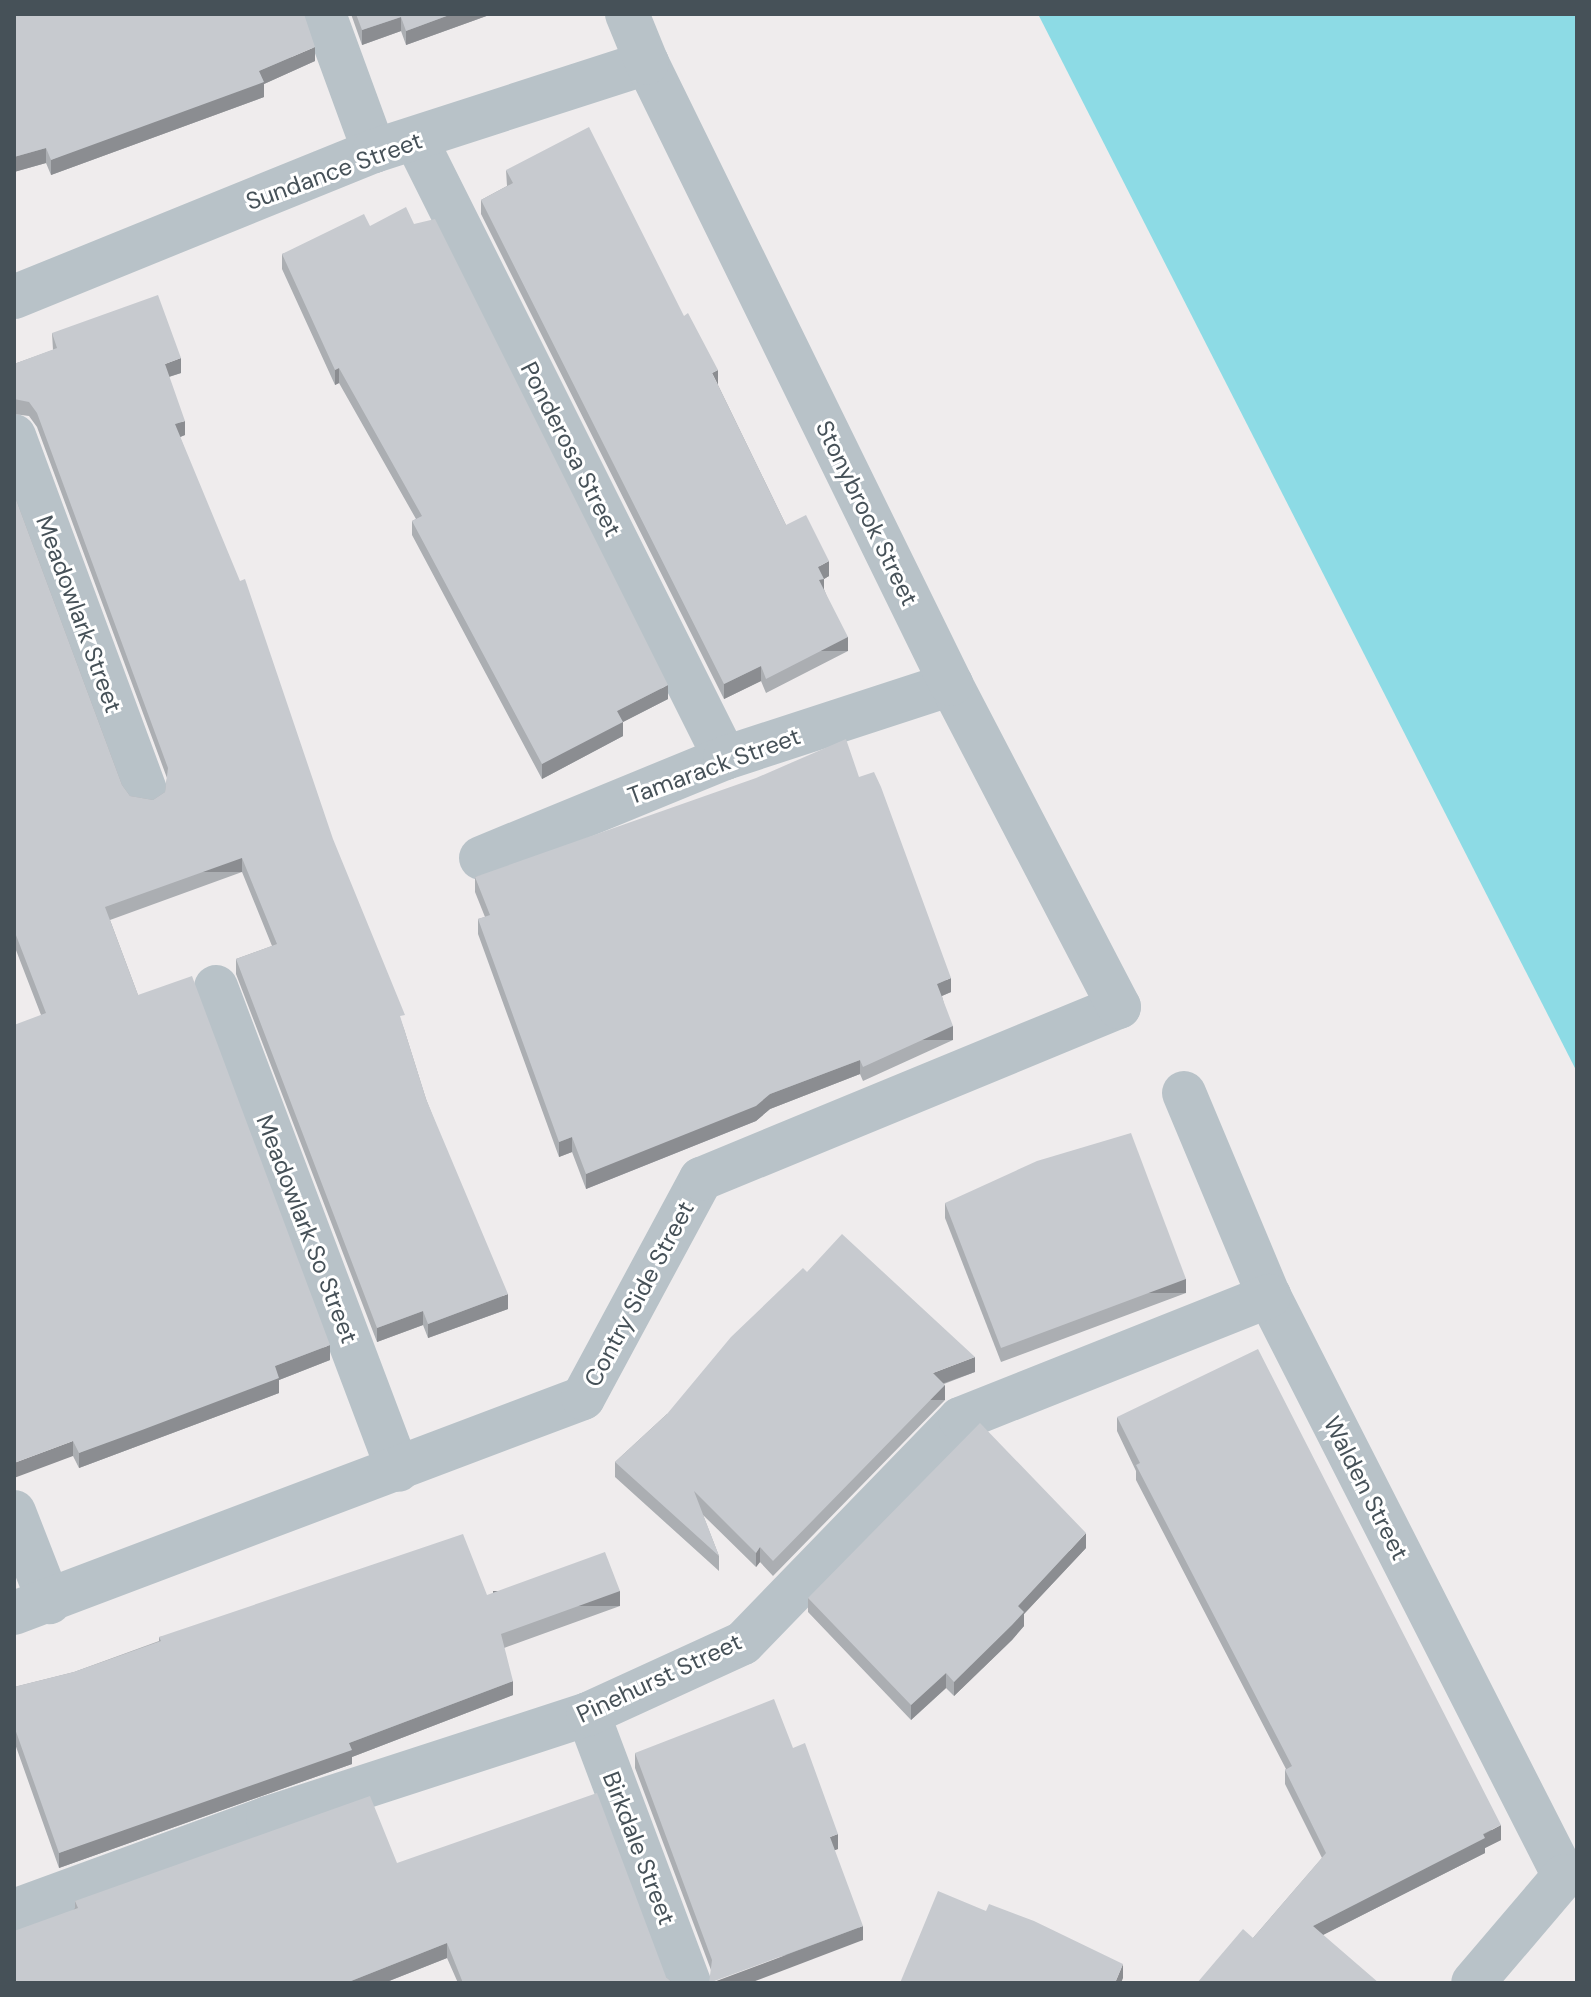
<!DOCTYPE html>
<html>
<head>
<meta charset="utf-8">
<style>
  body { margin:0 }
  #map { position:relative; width:1591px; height:1997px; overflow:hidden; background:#efeced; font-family:"DM Sans",sans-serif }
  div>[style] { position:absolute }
  .water>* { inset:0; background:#8ddbe5 }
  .minor>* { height:44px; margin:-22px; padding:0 22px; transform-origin:22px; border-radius:22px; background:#b8c2c8 }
  .wall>* { inset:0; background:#abaeb2 }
  .shaded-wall>* { inset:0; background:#8b8d91; transform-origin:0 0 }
  .building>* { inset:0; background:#c7cacf }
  span { translate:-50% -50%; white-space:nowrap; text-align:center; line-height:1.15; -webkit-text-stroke:6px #fff; paint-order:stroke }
  .street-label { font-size:24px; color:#465158 }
  .frame { position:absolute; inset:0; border:16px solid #465158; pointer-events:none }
</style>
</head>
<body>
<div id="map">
  <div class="water">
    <i style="clip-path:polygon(1038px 14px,1577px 14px,1577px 1072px)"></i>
  </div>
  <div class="minor">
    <i style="left:324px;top:14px;width:146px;rotate:69.9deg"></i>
    <i style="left:416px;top:140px;width:691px;rotate:63.43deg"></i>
    <i style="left:14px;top:297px;width:388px;rotate:-22.1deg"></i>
    <i style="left:374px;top:151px;width:287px;rotate:-17.9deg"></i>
    <i style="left:14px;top:436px;width:378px;rotate:69.7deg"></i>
    <i style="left:481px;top:858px;width:264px;rotate:-22.3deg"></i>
    <i style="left:725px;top:758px;width:238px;rotate:-18.1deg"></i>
    <i style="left:216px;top:987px;width:516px;rotate:69.35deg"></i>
    <i style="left:1184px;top:1093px;width:220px;rotate:67.3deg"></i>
    <i style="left:1269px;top:1296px;width:651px;rotate:63.04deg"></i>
    <i style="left:1564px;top:1876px;width:140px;rotate:130.4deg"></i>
    <i style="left:14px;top:1512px;width:97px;rotate:68.7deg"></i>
    <i style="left:14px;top:1613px;width:608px;rotate:-20.7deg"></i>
    <i style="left:583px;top:1398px;width:249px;rotate:-61.7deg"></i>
    <i style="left:701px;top:1179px;width:452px;rotate:-22.4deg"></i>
    <i style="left:1119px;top:1007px;width:364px;rotate:-117.5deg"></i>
    <i style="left:951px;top:684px;width:691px;rotate:-116.08deg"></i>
    <i style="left:647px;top:63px;width:53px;rotate:-112.2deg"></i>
    <i style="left:588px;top:1714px;width:287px;rotate:69.4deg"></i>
    <i style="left:14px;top:1911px;width:270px;rotate:-20.1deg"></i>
    <i style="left:268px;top:1818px;width:336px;rotate:-18deg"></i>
    <i style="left:588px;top:1714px;width:170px;rotate:-24.6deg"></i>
    <i style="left:743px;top:1643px;width:312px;rotate:-45.9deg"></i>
    <i style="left:960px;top:1419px;width:333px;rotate:-21.7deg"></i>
  </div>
  <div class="wall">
    <i style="clip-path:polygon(14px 14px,315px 61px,264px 84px,264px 97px,51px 175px,46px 163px,14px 172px)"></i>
    <i style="clip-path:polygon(351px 14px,492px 14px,406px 45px,401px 31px,362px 45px)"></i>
    <i style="clip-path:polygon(506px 170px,718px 385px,786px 525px,829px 576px,824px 579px,824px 589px,848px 651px,766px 693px,761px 681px,724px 699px,481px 214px,481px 200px,507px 186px)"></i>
    <i style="clip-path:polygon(370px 226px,668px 699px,623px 722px,623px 736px,542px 779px,412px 535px,412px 521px,416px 519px,339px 383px,335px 385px,282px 269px,282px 254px)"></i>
    <i style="clip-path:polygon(52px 333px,181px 373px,169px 377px,185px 435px,180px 437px,404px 1029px,426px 1099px,508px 1309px,428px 1338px,423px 1325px,377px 1342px,236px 974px,236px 959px,272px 946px,242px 872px,110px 920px,138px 995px,330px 1360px,279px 1380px,279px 1393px,79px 1468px,73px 1456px,41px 1015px,14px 945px,14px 494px,122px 785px,130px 796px,153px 800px,165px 792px,167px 778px,37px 427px,29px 416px,14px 414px,14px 364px,53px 350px)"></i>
    <i style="clip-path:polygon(859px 777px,951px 992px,942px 996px,953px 1040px,863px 1081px,860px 1074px,770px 1109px,756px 1121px,586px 1189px,572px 1152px,559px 1157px,478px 934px,478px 919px,485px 917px,475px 892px,475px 877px)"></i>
    <i style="clip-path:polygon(945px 1203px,1186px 1293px,1001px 1362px,945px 1218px)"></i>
    <i style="clip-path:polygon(975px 1372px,944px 1384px,945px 1400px,773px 1576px,760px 1562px,756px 1567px,703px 1515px,719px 1556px,719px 1571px,615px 1477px,615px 1462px,667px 1414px)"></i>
    <i style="clip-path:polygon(1117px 1417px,1501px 1840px,1485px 1848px,1485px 1853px,1323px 1935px,1253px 1938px,1322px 1858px,1285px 1784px,1285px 1770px,1286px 1769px,1136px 1480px,1136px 1471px,1117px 1431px)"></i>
    <i style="clip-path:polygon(1086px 1548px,1024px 1614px,1024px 1626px,1012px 1640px,954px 1696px,946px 1688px,911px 1720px,808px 1612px,808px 1598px)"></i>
    <i style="clip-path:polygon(487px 1595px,620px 1606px,504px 1648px,513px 1695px,352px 1757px,352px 1764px,59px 1868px,14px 1741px,14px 1687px,74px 1672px,159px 1641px,159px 1637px)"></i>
    <i style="clip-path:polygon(635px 1753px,838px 1849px,834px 1850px,863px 1940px,711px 1970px,635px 1768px)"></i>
    <i style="clip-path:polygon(397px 1863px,666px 1977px,673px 1983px,458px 1983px,447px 1958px,384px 1983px,14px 1983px,75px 1908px,75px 1901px)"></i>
  </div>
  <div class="shaded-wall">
    <i style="clip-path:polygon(452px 14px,492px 14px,406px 45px,406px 31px)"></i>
    <i style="clip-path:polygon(401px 17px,401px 31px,362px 45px,362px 30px)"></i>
    <i style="clip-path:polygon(315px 47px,315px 61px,264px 84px,264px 97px,51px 175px,51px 160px)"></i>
    <i style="clip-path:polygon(46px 148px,46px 163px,14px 172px,14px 157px)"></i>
    <i style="clip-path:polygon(181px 358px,181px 373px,165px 378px,165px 364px)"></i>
    <i style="clip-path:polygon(339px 368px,339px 383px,335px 385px,335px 370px)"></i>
    <i style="clip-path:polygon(718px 370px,718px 385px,712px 373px)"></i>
    <i style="clip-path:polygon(185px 421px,185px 435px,175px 439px,175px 424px)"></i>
    <i style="clip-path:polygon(829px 561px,829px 576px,824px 579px,824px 593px,819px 595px,818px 567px)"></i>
    <i style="left:848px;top:637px;width:14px;height:92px;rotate:90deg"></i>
    <i style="clip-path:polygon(761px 666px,761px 681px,724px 699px,724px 684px)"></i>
    <i style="clip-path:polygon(668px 685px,668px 699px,623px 722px,623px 736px,542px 779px,542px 764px,617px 711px)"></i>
    <i style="left:242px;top:858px;width:14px;height:145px;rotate:90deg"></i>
    <i style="clip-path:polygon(951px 978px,951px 992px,937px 998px,937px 984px)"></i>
    <i style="left:953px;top:1026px;width:14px;height:99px;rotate:90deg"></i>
    <i style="clip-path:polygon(860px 1060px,860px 1074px,770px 1109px,756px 1121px,586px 1189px,586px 1174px,770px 1094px)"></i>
    <i style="clip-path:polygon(572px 1137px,572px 1152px,559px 1157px,559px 1142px)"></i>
    <i style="left:1186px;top:1279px;width:14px;height:197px;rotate:90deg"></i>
    <i style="clip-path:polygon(508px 1294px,508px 1309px,428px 1338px,428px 1324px)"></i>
    <i style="clip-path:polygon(423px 1311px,423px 1325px,377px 1342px,377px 1328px)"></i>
    <i style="clip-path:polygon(330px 1345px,330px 1360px,279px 1380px,279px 1393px,79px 1468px,79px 1453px,275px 1366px)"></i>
    <i style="clip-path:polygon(975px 1357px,975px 1372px,933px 1387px,933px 1373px)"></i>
    <i style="left:945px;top:1385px;width:15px;height:246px;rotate:90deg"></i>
    <i style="clip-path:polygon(73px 1441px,73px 1456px,14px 1478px,14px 1463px)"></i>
    <i style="clip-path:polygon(1086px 1533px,1086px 1548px,1024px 1614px,1024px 1626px,1012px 1640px,954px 1696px,954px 1682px,1018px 1606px)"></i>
    <i style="clip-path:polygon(760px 1547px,760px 1562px,756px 1567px,756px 1553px)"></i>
    <i style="left:620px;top:1591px;width:15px;height:127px;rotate:90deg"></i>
    <i style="clip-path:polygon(946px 1673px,946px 1688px,911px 1720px,911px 1705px)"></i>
    <i style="clip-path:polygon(513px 1681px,513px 1695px,352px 1757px,352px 1764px,59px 1868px,59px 1853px)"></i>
    <i style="clip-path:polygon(1501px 1825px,1501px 1840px,1485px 1848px,1485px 1853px,1313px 1940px,1313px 1926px)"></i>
    <i style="clip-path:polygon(838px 1834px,838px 1849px,830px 1852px,830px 1837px)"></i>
    <i style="clip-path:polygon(863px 1926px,863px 1940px,750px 1983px,711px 1983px)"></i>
    <i style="clip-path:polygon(447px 1943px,447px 1958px,384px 1983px,346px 1983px)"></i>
    <i style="clip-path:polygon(1123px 1964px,1123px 1978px,1121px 1983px,1115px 1983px)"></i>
  </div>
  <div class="building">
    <i style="clip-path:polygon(14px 14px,304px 14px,315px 47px,259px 71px,264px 82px,51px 160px,46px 148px,14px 157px)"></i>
    <i style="clip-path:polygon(356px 14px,452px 14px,406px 31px,401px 17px,362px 30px)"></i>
    <i style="clip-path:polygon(589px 127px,684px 316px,688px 313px,718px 370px,712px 373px,786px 525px,806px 515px,829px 561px,818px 567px,824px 579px,819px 580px,848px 637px,766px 679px,761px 666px,724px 684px,481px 200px,513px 183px,506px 170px)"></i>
    <i style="clip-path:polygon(406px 207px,414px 224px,435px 219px,668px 685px,617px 711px,623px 722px,542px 764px,412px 521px,422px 516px,339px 368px,335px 370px,282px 254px,364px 214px,370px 226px)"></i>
    <i style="clip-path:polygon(158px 295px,181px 358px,165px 364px,185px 421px,175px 424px,240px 581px,245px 579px,333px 839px,405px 1015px,400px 1016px,426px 1099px,508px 1294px,428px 1324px,423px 1311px,377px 1328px,236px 959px,277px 944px,242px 858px,105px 907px,138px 995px,192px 976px,330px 1345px,275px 1366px,279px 1378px,142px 1430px,79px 1453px,73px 1441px,14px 1463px,14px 1025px,46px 1013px,14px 930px,14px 494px,122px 785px,130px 796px,153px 800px,165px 792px,168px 768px,37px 413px,29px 402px,14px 399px,14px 364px,57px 348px,52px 333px)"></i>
    <i style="clip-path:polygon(846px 739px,859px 777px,874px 772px,881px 787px,951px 978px,937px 984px,953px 1026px,863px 1067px,860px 1060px,770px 1094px,756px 1106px,586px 1174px,572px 1137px,559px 1142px,478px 919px,490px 915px,475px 877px,756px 778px)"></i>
    <i style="clip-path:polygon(1131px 1133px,1186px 1279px,1001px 1348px,945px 1203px,1037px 1161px)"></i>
    <i style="clip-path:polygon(842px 1234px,975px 1357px,933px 1373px,945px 1385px,773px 1561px,760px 1547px,756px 1553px,694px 1491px,719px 1556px,615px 1462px,667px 1414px,731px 1337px,803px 1268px,807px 1272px)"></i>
    <i style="clip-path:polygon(1258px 1349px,1501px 1825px,1483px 1834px,1485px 1838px,1313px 1926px,1379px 1983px,1197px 1983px,1243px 1929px,1253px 1938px,1326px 1853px,1285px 1770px,1292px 1766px,1136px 1465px,1140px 1463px,1117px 1417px)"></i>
    <i style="clip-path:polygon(980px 1423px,1086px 1533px,1018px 1606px,1024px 1612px,1012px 1625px,954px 1682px,946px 1673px,911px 1705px,808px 1598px)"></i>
    <i style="clip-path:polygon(463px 1534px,487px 1595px,605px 1552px,620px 1591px,501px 1634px,513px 1681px,349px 1743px,352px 1750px,59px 1853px,14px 1726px,14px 1687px,74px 1672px,161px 1641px,159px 1637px)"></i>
    <i style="clip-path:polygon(774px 1699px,793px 1748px,805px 1743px,838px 1834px,830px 1837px,863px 1926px,709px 1983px,712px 1960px,635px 1753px)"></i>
    <i style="clip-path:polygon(597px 1793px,666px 1977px,673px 1983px,463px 1983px,447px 1943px,346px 1983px,14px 1983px,14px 1931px,78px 1908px,75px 1901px,370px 1796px,397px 1863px)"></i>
    <i style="clip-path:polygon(938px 1891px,986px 1911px,989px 1904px,1034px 1921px,1123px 1964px,1115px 1983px,900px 1983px)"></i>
  </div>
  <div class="street-label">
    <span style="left:334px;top:171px;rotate:-20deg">Sundance Street</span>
    <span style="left:571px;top:449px;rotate:63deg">Ponderosa Street</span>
    <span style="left:867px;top:513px;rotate:64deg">Stonybrook Street</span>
    <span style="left:79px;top:614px;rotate:70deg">Meadowlark Street</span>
    <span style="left:714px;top:766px;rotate:-20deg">Tamarack Street</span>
    <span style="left:307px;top:1229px;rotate:69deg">Meadowlark So Street</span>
    <span style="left:639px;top:1294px;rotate:-62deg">Contry Side Street</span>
    <span style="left:1366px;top:1488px;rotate:63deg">Walden Street</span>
    <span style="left:659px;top:1678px;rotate:-25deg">Pinehurst Street</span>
    <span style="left:639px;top:1848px;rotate:69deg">Birkdale Street</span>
  </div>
  <div class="frame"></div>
</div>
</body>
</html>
